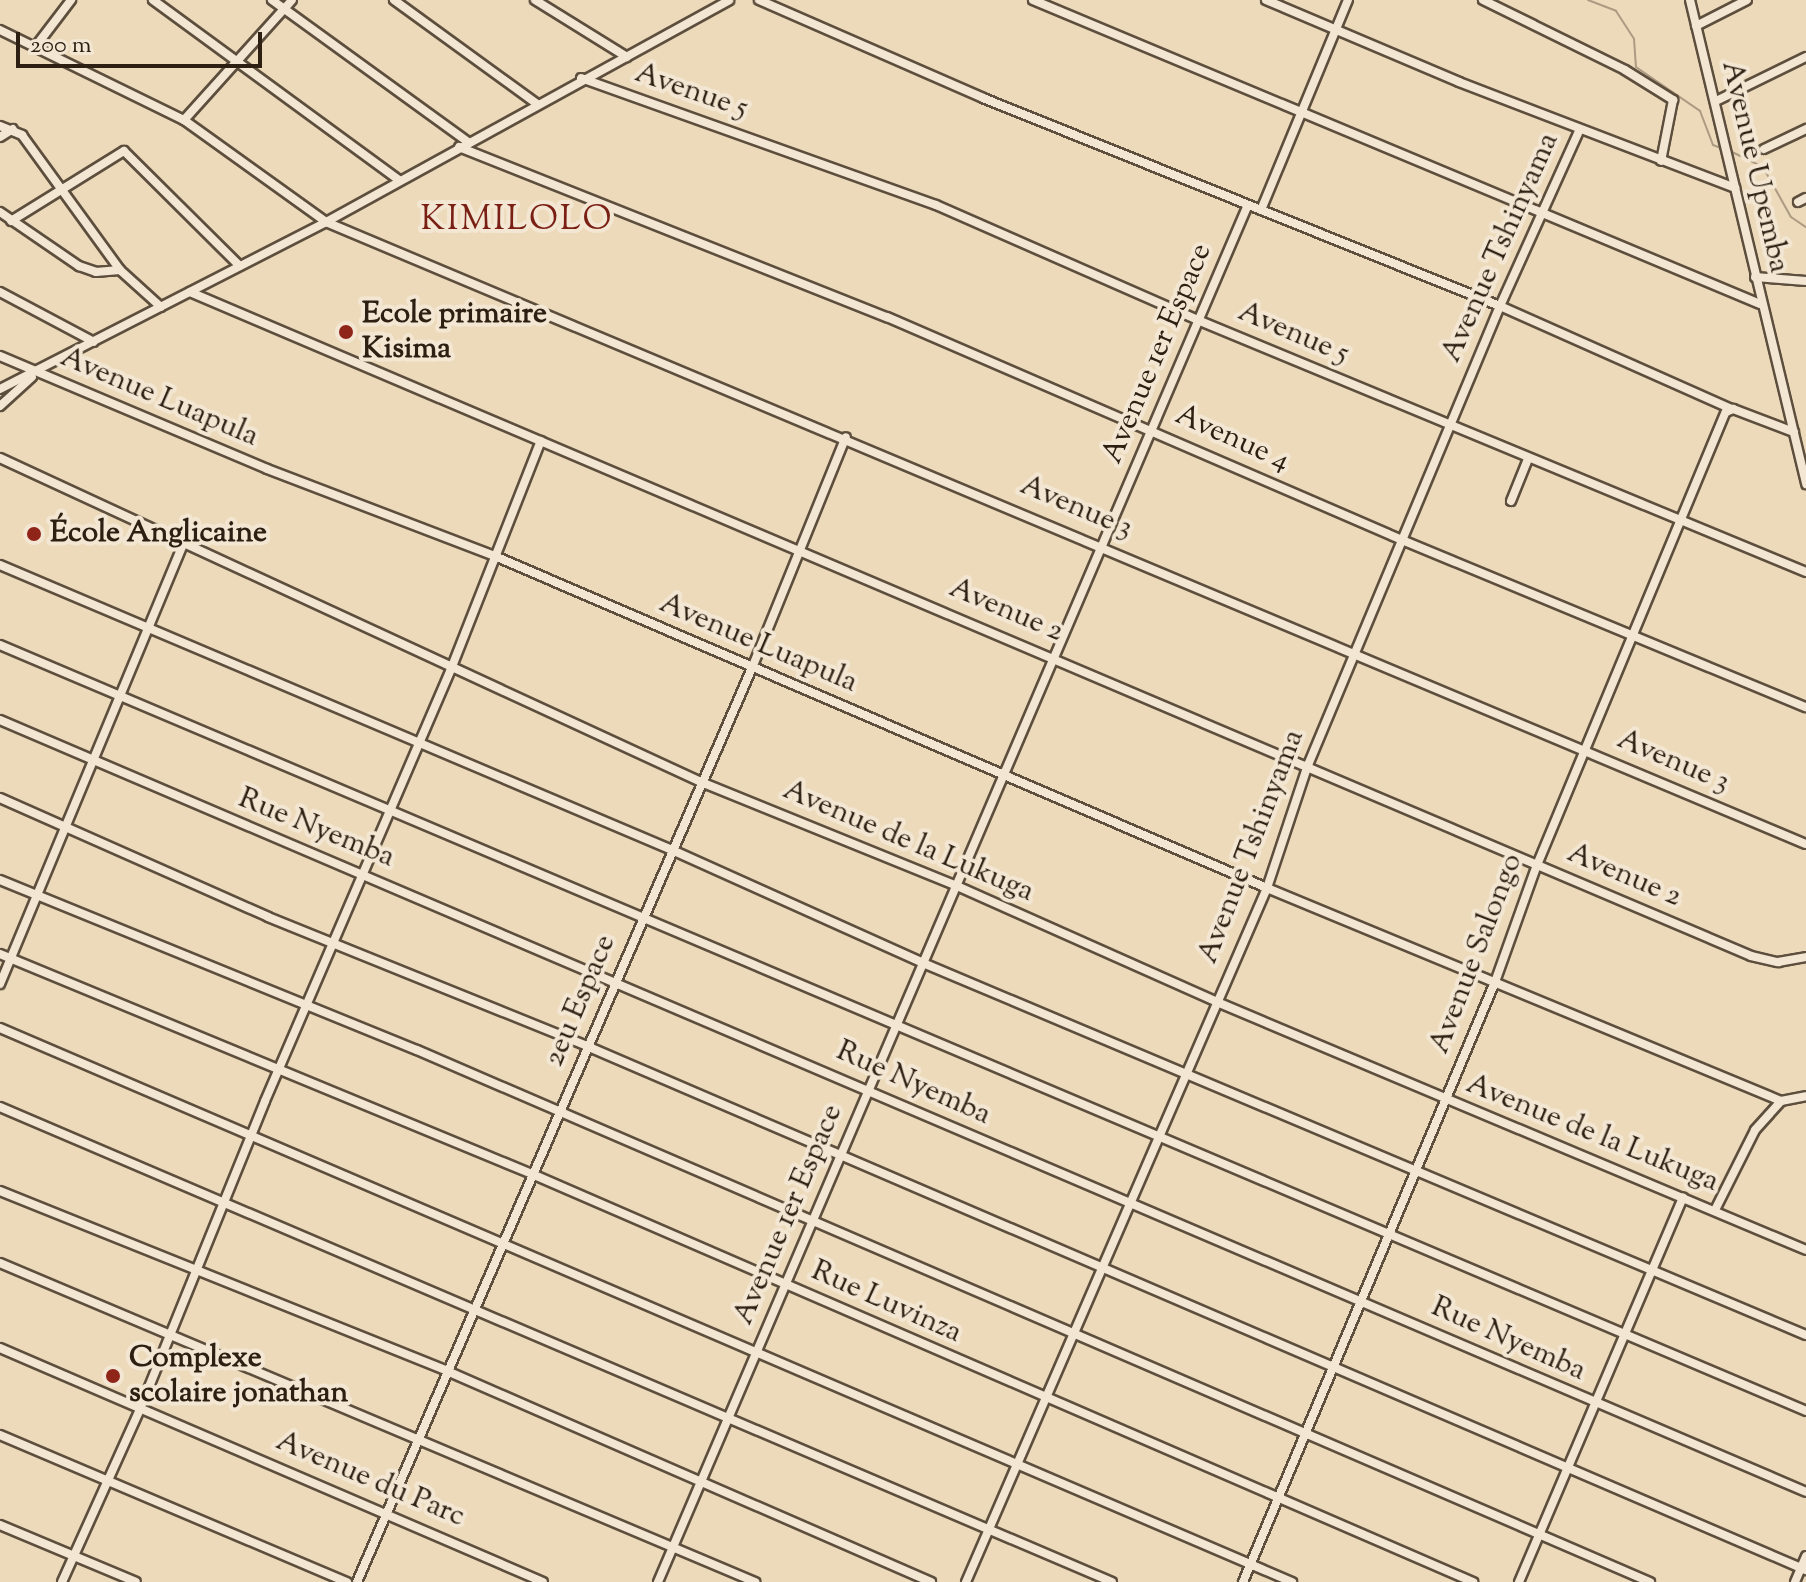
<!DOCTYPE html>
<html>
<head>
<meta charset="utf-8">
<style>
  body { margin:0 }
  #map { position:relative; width:1806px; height:1582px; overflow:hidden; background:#eddabb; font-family:"Sorts Mill Goudy",serif }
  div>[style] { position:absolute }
  .stream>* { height:2px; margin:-1px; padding:0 1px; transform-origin:1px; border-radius:1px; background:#ac9b82 }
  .roads { filter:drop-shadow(2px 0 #5d4e3d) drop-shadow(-2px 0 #5d4e3d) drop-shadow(0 2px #5d4e3d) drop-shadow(0 -2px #5d4e3d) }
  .minor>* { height:8px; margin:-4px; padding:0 4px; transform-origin:4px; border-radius:4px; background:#f3e7d3 }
  .dots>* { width:22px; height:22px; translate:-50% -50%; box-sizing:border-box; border:4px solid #f3e7d3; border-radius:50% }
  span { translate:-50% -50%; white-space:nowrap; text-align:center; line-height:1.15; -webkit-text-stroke:8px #f3e7d3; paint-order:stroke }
  .street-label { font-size:30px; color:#2d2013 }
  .poi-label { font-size:30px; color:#2d2013; font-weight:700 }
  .left { translate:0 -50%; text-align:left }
  .quarter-label { font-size:34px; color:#7a1f14; letter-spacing:2px }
  .scale { position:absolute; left:16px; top:32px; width:246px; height:36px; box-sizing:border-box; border:4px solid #2d2013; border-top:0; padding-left:10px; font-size:24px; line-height:28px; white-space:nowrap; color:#2d2013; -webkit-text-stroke:6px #f3e7d3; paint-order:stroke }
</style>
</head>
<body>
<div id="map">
  <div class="stream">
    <i style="left:1588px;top:0;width:30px;rotate:21deg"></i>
    <i style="left:1616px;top:11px;width:33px;rotate:57deg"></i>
    <i style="left:1634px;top:39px;width:28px;rotate:86deg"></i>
    <i style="left:1636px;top:67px;width:78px;rotate:34.5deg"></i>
    <i style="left:1700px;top:111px;width:36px;rotate:69deg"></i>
    <i style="left:1713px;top:145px;width:9px;rotate:21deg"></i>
    <i style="left:1730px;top:151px;width:37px;rotate:26deg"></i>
    <i style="left:1763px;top:167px;width:57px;rotate:60.8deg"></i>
    <i style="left:1791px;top:217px;width:18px;rotate:34deg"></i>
  </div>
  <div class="roads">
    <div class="minor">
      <i style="left:153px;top:0;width:306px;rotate:36.2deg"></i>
      <i style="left:272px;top:0;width:242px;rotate:35.9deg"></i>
      <i style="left:394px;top:0;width:177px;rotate:36deg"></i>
      <i style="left:535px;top:0;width:108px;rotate:31.8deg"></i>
      <i style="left:759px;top:0;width:244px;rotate:23.6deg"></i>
      <i style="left:983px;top:98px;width:557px;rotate:21.92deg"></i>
      <i style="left:1500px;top:306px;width:251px;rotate:24deg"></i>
      <i style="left:1033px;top:0;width:788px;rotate:22.69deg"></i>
      <i style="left:1266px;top:0;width:210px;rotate:23deg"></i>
      <i style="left:1459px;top:82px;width:296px;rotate:21deg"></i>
      <i style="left:1483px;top:0;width:158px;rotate:26.2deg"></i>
      <i style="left:1625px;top:70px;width:57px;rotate:32deg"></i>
      <i style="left:1673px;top:100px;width:62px;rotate:101.1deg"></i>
      <i style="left:1690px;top:0;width:498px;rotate:76.5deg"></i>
      <i style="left:1696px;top:26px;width:57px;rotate:-27deg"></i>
      <i style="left:0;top:30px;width:205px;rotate:26.1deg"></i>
      <i style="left:184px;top:120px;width:175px;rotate:35.7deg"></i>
      <i style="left:326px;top:222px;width:1605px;rotate:22.8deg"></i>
      <i style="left:36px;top:46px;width:58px;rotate:-52.7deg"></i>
      <i style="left:581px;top:78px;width:377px;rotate:19.7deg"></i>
      <i style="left:936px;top:205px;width:288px;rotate:23.7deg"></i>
      <i style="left:1200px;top:321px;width:656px;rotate:22.5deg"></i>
      <i style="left:1716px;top:101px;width:100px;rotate:-26.1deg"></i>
      <i style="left:184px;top:120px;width:161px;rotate:-48deg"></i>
      <i style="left:0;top:126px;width:24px;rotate:22deg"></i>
      <i style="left:22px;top:135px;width:167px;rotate:54deg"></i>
      <i style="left:120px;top:270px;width:55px;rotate:42.1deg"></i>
      <i style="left:0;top:137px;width:15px;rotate:-32deg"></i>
      <i style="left:459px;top:147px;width:461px;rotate:21.7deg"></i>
      <i style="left:887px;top:317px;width:561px;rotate:23.41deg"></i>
      <i style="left:1402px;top:540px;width:437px;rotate:22.5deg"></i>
      <i style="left:1764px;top:149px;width:47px;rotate:-25.5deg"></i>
      <i style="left:1798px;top:202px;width:9px;rotate:-27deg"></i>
      <i style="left:1261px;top:210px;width:227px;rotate:-67.5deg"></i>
      <i style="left:0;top:212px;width:96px;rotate:34.4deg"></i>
      <i style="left:79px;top:266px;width:18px;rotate:19deg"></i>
      <i style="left:96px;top:272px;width:24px;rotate:-5deg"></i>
      <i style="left:11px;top:221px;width:133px;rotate:-31.8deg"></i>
      <i style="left:124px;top:151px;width:163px;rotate:44.8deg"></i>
      <i style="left:1755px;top:277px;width:51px;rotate:4.5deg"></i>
      <i style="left:0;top:292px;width:106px;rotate:28deg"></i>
      <i style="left:190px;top:292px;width:1696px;rotate:23.04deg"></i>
      <i style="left:1751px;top:956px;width:28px;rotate:13deg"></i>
      <i style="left:1778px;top:962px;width:28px;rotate:-10deg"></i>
      <i style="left:0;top:356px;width:290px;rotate:22.9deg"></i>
      <i style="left:267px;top:469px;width:246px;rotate:20.9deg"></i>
      <i style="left:497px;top:557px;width:838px;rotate:23.26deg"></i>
      <i style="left:1267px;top:888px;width:556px;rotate:22.51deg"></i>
      <i style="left:1781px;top:1101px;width:25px;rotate:-11deg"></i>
      <i style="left:0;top:389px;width:366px;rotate:-27.1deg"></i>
      <i style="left:326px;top:222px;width:460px;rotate:-28.8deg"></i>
      <i style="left:0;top:406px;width:43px;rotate:-42.2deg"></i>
      <i style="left:0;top:458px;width:772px;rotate:24.81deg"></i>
      <i style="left:701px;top:782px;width:276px;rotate:22.1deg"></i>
      <i style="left:957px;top:886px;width:285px;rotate:24deg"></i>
      <i style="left:1217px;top:1002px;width:639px;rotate:22.83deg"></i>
      <i style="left:1511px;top:501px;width:45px;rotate:-68deg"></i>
      <i style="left:0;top:565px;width:730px;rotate:22.98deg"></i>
      <i style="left:672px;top:850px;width:275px;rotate:24.2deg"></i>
      <i style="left:923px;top:963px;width:958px;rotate:22.85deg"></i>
      <i style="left:0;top:645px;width:1962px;rotate:22.98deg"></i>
      <i style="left:0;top:720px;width:1964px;rotate:23.14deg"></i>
      <i style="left:0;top:798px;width:293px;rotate:23.9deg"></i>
      <i style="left:268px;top:917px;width:346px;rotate:22deg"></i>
      <i style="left:589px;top:1047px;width:1325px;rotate:23.26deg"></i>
      <i style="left:0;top:880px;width:450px;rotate:22.2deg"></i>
      <i style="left:417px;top:1050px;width:1343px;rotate:23.34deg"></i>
      <i style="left:0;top:954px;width:576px;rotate:22.47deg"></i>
      <i style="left:532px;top:1174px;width:1026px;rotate:23.44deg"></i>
      <i style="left:0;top:984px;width:477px;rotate:-67.4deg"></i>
      <i style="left:0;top:1028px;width:1406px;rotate:23.21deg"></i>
      <i style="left:0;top:1107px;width:1209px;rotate:23.13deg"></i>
      <i style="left:0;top:1191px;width:482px;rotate:21.9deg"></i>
      <i style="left:447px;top:1371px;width:528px;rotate:23.55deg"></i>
      <i style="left:1715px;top:1210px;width:89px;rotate:-63.4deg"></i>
      <i style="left:1755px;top:1130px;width:39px;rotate:-48deg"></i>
      <i style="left:0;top:1263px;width:820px;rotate:22.9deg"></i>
      <i style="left:0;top:1348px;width:591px;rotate:23.31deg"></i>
      <i style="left:0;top:1435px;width:377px;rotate:23deg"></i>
      <i style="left:0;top:1525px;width:147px;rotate:22.7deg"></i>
      <i style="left:62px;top:1582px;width:190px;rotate:-65.7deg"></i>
      <i style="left:140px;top:1409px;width:332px;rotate:-67.9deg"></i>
      <i style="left:265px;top:1101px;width:470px;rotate:-66.7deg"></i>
      <i style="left:451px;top:669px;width:245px;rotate:-68.5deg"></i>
      <i style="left:357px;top:1582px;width:996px;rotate:-66.63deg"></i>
      <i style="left:752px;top:668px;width:249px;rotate:-67.9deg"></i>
      <i style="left:658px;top:1582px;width:1498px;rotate:-66.81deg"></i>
      <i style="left:966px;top:1582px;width:756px;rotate:-66.55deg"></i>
      <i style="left:1267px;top:888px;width:130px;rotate:-71.6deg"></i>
      <i style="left:1308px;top:765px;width:498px;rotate:-67.3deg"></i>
      <i style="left:1500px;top:306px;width:194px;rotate:-65.7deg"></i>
      <i style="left:1243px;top:1582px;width:651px;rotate:-67.22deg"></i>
      <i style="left:1495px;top:982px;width:124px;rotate:-70.3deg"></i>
      <i style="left:1537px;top:865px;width:491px;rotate:-67.4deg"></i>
      <i style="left:1726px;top:412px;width:8px;rotate:-23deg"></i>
      <i style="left:1733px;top:409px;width:65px;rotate:20.7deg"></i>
      <i style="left:1519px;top:1582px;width:418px;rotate:-66.9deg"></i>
      <i style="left:1795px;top:1582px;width:28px;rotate:-67deg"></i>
    </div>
  </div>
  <div class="dots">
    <i style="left:346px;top:332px;background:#8f2418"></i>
    <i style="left:34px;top:534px;background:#8f2418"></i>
    <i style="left:113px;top:1376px;background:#8f2418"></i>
  </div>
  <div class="street-label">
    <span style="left:691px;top:92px;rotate:19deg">Avenue 5</span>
    <span style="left:1754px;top:167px;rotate:77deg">Avenue Upemba</span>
    <span style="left:1501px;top:248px;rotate:-66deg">Avenue Tshinyama</span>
    <span style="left:1293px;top:334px;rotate:23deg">Avenue 5</span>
    <span style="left:1158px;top:354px;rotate:-67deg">Avenue 1er Espace</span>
    <span style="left:159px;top:398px;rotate:23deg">Avenue Luapula</span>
    <span style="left:1232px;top:439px;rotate:24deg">Avenue 4</span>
    <span style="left:1076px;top:508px;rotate:23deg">Avenue 3</span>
    <span style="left:1006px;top:611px;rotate:23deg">Avenue 2</span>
    <span style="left:758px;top:644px;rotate:23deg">Avenue Luapula</span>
    <span style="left:1673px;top:762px;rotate:23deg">Avenue 3</span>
    <span style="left:316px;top:829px;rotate:22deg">Rue Nyemba</span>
    <span style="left:908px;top:842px;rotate:23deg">Avenue de la Lukuga</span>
    <span style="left:1252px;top:847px;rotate:-69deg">Avenue Tshinyama</span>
    <span style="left:1624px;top:876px;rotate:23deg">Avenue 2</span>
    <span style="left:1477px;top:954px;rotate:-69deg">Avenue Salongo</span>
    <span style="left:581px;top:1001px;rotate:-67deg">2eu Espace</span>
    <span style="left:913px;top:1084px;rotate:24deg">Rue Nyemba</span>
    <span style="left:1592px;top:1134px;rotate:22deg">Avenue de la Lukuga</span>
    <span style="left:789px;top:1215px;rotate:-67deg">Avenue 1er Espace</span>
    <span style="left:886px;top:1303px;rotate:24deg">Rue Luvinza</span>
    <span style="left:1508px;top:1340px;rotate:24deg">Rue Nyemba</span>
    <span style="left:370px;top:1480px;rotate:23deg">Avenue du Parc</span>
  </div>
  <div class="poi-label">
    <span class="left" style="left:362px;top:332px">Ecole primaire<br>Kisima</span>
    <span class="left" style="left:50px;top:534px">École Anglicaine</span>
    <span class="left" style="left:129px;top:1376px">Complexe<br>scolaire jonathan</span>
  </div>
  <div class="quarter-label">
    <span style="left:517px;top:221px">KIMILOLO</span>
  </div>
  <div class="scale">200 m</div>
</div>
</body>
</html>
